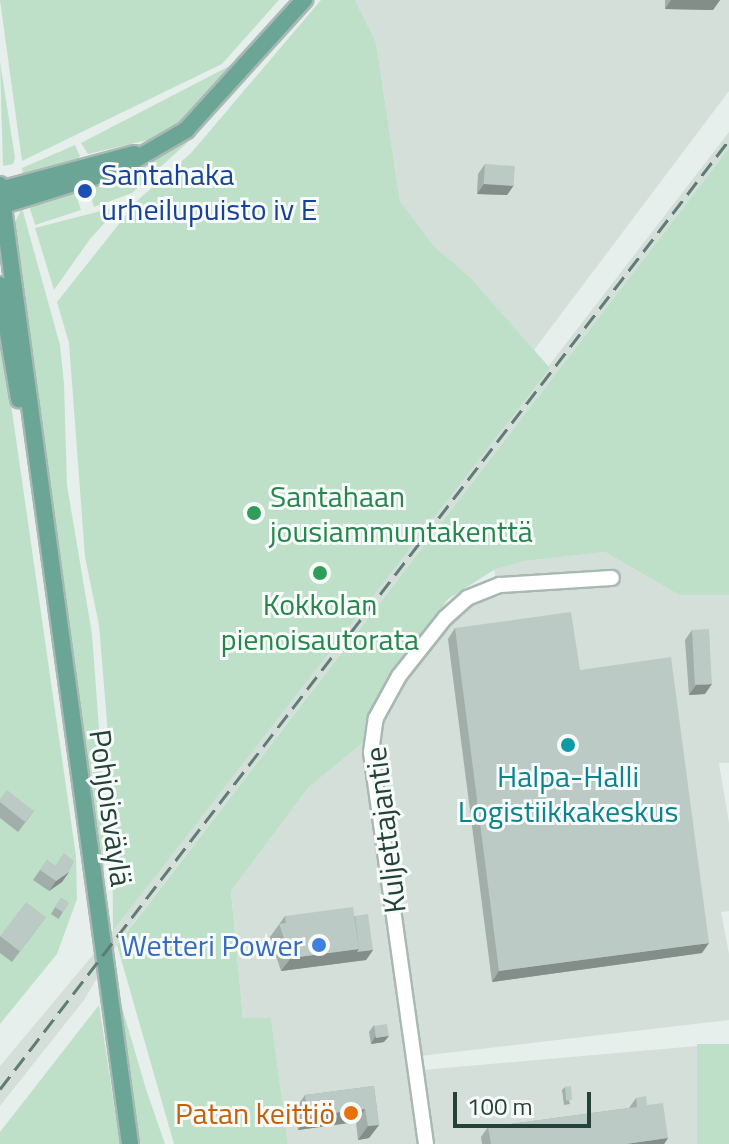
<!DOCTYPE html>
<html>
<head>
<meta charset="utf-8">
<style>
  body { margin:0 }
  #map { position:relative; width:729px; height:1144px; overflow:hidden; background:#e6efeb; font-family:"Titillium Web",sans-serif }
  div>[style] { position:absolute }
  .built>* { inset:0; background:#d4dfda }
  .green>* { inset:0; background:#bfe0c8; transform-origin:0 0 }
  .roads { filter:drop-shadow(2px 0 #a8b8b2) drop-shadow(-2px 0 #a8b8b2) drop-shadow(0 2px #a8b8b2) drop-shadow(0 -2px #a8b8b2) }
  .minor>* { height:14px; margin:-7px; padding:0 7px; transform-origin:7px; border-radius:7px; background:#fff }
  .major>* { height:16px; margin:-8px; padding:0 8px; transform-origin:8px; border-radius:8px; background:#6aa596 }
  .rail>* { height:3px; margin-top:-1.5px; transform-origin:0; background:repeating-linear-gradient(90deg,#5f7d75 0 16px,transparent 0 24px) }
  .wall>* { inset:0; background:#a1aea9; transform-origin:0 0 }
  .shaded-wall>* { inset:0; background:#838d89 }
  .building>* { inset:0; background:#bbcac4; transform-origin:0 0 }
  .dots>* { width:22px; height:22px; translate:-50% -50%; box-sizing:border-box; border:4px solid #f7fbf9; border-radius:50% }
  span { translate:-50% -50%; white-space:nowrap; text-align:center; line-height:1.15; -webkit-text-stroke:6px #f7fbf9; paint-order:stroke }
  .transit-label { font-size:30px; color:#164399 }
  .left { translate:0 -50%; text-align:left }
  .leisure-label { font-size:30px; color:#27864d }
  .culture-label { font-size:30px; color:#0d838f }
  .street-label { font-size:30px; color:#24423a }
  .shop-label { font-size:30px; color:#366cbe }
  .right { translate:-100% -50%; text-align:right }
  .food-label { font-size:30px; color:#c56008 }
  .scale { position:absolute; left:453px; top:1092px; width:138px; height:36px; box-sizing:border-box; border:4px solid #24423a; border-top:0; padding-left:10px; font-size:24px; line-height:28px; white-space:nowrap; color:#24423a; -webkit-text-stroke:6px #f7fbf9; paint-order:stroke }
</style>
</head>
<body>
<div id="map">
  <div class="built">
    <i style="clip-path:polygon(355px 0,729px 0,729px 91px,534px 350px,470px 277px,434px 246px,400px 201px,376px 42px)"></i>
    <i style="clip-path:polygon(729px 132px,729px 148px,118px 943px,84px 1000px,0 1106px,0 1066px,113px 931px)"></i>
    <i style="clip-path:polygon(605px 552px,679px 595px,729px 595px,729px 763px,719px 763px,729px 823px,729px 911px,721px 912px,729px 954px,729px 1020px,420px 1056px,378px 752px,380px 720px,441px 630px,475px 600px,500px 596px,494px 570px,525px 561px)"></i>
    <i style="clip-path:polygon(363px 743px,418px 1144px,288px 1144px,271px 1019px,243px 1018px,231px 891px,309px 787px)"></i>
    <i style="clip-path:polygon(697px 1046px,700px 1144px,434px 1144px,422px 1070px)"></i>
  </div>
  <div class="green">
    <i style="clip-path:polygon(0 0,279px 0,222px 64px,22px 161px)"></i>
    <i style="clip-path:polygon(321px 0,355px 0,376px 42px,400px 201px,434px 246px,470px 277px,550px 368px,113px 931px,112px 783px,99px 625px,85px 557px,69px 343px,57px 302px,138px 200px,192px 152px)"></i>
    <i style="clip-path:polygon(239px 61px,195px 112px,148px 140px,88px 154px,81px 143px)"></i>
    <i style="clip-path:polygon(0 62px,15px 158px,13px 164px,3px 166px)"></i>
    <i style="clip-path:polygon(189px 141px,132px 193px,94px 207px,88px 188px)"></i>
    <i style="clip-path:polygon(75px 145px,80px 156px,75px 163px,24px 180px,22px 168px)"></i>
    <i style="clip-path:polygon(729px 148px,729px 595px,679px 595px,605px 552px,525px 561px,494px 570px,448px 599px,379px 694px,363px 743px,309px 787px,231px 891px,243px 1018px,271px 1018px,288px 1144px,174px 1144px,117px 945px)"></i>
    <i style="left:75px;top:192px;width:19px;height:48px;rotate:72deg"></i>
    <i style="clip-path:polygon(120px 206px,90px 239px,54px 290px,35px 228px)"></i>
    <i style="clip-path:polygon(22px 208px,60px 345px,64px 384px,67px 485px,92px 634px,103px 783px,104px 887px,14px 224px)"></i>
    <i style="clip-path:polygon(0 328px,76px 856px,77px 899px,57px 954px,0 1024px)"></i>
    <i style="clip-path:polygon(119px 997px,146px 1089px,165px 1144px,137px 1144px)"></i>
    <i style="clip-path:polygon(99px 1005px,120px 1144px,0 1144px,0 1132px)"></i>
    <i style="left:729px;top:1044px;width:100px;height:32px;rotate:90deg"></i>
  </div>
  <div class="roads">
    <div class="minor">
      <i style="left:426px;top:1144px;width:396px;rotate:-98deg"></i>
      <i style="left:371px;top:752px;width:34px;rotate:-82deg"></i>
      <i style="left:376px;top:718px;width:48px;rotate:-61.3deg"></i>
      <i style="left:399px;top:676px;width:74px;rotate:-51.6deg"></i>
      <i style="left:445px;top:618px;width:30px;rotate:-42deg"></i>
      <i style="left:467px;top:598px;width:35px;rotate:-22deg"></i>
      <i style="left:500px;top:585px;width:112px;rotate:-3.6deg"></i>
    </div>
    <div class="major">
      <i style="left:0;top:185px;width:968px;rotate:82.28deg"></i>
      <i style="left:0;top:190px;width:139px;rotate:-15deg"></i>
      <i style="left:0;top:206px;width:125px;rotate:-17.3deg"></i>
      <i style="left:119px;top:169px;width:78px;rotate:-30.2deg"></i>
      <i style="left:186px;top:130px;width:176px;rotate:-47.8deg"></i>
      <i style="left:0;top:285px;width:116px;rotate:80.5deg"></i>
    </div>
  </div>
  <div class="rail">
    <i style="left:0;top:1089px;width:1197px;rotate:-52.47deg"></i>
  </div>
  <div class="wall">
    <i style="clip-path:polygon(665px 0,720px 0,713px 10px,665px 9px)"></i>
    <i style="clip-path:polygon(485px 164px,514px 185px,507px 195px,477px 194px,478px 174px)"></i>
    <i style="clip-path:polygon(455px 628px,580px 670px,702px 953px,492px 982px,448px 639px)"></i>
    <i style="clip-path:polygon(692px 630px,705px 694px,689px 695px,685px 640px)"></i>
    <i style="clip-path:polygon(0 799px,34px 811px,18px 832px,0 818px)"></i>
    <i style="clip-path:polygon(47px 860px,55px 866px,69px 872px,62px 882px,49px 891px,33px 880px)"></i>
    <i style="left:61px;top:898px;width:9px;height:19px;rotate:32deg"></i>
    <i style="clip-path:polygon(285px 916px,355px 916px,373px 950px,366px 960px,281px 971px,270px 937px)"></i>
    <i style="clip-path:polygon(46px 917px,12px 962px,0 953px,0 936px)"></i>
    <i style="clip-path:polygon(374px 1025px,384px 1042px,371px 1044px,369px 1032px)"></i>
    <i style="clip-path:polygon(374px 1086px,379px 1125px,369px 1138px,358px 1140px,356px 1122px,298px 1130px,295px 1109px,305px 1095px)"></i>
    <i style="clip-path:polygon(565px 1087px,570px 1104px,564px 1105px,562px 1090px)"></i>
    <i style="clip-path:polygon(636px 1098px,647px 1105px,668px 1138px,664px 1144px,482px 1144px,481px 1137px,488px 1127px,629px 1108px)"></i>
  </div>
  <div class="shaded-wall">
    <i style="clip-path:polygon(671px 0,720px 0,713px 10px,665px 9px)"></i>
    <i style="clip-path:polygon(484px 184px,514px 185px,507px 195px,477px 194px)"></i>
    <i style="clip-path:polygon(712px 684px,705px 694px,689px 695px,696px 685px)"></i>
    <i style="clip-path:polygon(69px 872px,62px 882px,49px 891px,56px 881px)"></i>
    <i style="clip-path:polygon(709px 943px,702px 953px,492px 982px,499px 971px)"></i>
    <i style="clip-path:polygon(359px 949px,373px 950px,366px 960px,281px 971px,291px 958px)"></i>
    <i style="clip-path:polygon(389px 1036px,384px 1042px,371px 1044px,375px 1037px)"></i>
    <i style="clip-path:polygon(365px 1109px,356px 1122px,298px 1130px,308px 1116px)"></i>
    <i style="clip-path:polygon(379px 1125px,369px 1138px,358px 1140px,368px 1126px)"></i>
    <i style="clip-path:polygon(668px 1138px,664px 1144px,626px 1144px)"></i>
  </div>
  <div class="building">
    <i style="left:485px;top:164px;width:30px;height:20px;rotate:4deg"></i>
    <i style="clip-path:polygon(571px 612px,580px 670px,671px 657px,709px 943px,499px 971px,455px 628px)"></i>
    <i style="left:709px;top:629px;width:55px;height:17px;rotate:87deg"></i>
    <i style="clip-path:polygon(7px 790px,34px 811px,25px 822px,0 802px,0 799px)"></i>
    <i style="clip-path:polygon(64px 853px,74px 861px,69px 872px,56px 881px,40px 870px,47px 860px,55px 866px)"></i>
    <i style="left:61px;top:898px;width:9px;height:11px;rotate:32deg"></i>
    <i style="left:26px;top:902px;width:25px;height:43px;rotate:37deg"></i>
    <i style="clip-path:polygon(353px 907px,359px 949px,291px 958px,279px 924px,286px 923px,285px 916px)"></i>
    <i style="clip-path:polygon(368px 914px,373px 950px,357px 952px,359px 949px,355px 916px)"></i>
    <i style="left:387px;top:1024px;width:12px;height:13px;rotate:81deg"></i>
    <i style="clip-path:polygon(374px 1086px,379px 1125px,368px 1126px,365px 1109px,308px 1116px,305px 1095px)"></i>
    <i style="left:571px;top:1086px;width:14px;height:6px;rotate:86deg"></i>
    <i style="clip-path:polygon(646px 1096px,647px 1105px,663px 1103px,668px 1138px,626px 1144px,491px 1144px,488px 1127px,637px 1107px,636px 1098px)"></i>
  </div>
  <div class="dots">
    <i style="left:85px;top:191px;background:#1a4fb4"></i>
    <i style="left:254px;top:513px;background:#2e9e5b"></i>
    <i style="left:320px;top:573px;background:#2e9e5b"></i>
    <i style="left:568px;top:745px;background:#0f9aa8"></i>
    <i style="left:319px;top:945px;background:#3f7fe0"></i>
    <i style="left:351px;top:1113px;background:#e8710a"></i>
  </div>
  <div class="transit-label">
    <span class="left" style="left:101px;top:191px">Santahaka<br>urheilupuisto iv E</span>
  </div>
  <div class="leisure-label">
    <span class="left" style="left:270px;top:513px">Santahaan<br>jousiammuntakenttä</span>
    <span style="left:320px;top:621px">Kokkolan<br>pienoisautorata</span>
  </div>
  <div class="culture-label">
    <span style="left:568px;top:793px">Halpa-Halli<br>Logistiikkakeskus</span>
  </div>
  <div class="street-label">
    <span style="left:111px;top:808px;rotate:82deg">Pohjoisväylä</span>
    <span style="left:385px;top:830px;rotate:-97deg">Kuljettajantie</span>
  </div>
  <div class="shop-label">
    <span class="right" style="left:303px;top:945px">Wetteri Power</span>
  </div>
  <div class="food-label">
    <span class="right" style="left:335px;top:1113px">Patan keittiö</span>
  </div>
  <div class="scale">100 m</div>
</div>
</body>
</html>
